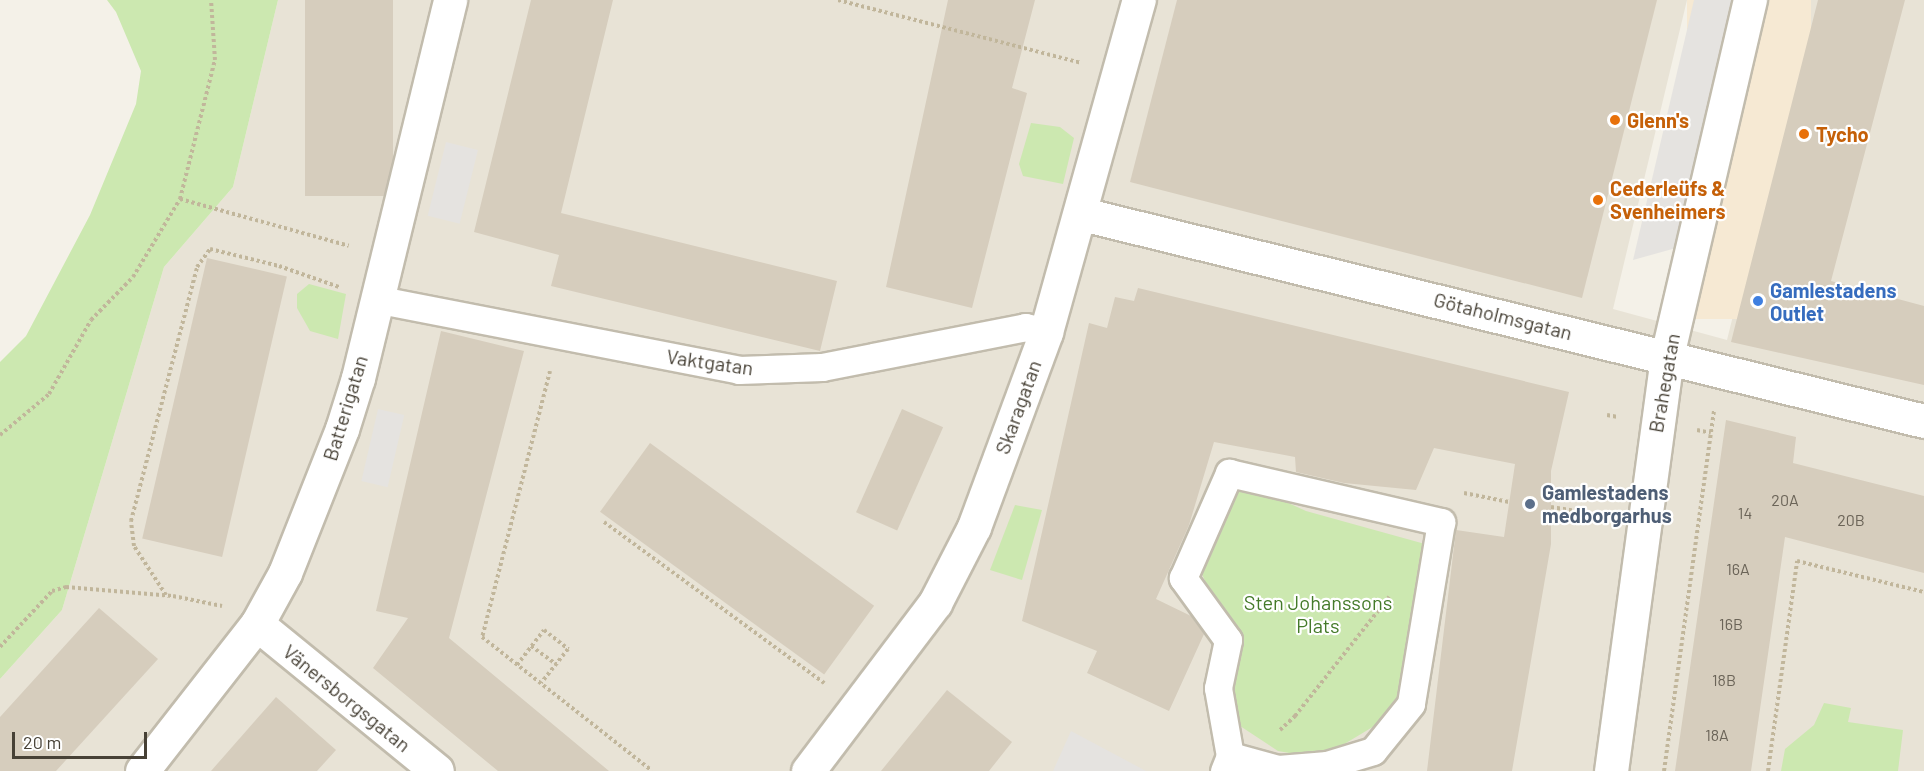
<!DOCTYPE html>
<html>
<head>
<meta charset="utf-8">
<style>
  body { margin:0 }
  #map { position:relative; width:1924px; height:771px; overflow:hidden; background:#f4f1e8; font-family:Barlow,sans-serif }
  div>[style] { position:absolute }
  .residential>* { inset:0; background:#e8e3d6 }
  .commercial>* { inset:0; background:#f6e9d3; transform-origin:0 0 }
  .green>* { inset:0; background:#cce8b0 }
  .parking>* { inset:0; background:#e5e3e0; transform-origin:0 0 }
  .building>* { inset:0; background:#d6cdbd; transform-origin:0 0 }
  .path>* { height:4px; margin-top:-2px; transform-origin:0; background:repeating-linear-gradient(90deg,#c1b69b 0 3px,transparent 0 6px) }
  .roads { filter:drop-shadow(2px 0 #c2bcad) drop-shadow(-2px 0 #c2bcad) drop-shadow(0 2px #c2bcad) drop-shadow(0 -2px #c2bcad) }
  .lane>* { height:27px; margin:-13.5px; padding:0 13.5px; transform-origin:13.5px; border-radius:13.5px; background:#fff }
  .street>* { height:33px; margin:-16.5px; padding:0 16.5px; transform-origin:16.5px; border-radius:16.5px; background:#fff }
  .dots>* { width:16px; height:16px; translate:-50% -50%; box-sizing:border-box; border:3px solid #fff; border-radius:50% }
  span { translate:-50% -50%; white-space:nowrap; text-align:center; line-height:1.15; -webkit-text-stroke:4.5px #fff; paint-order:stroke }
  .number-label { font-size:16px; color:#6b6458 }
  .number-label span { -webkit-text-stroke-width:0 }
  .food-label { font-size:20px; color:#c56008; font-weight:700 }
  .left { translate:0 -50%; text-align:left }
  .shop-label { font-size:20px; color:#366cbe; font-weight:700 }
  .street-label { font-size:20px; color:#474136 }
  .service-label { font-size:20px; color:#4e5e75; font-weight:700 }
  .park-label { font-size:20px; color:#447a29 }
  .scale { position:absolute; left:12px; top:732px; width:135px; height:27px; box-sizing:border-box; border:3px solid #474136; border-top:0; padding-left:8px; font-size:18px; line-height:21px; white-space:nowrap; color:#474136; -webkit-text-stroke:4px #fff; paint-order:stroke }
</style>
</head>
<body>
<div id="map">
  <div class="residential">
    <i style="clip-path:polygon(278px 0,1687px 0,1613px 309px,1727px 340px,1811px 0,1924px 0,1924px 771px,0 771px,0 679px,62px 610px,164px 267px,233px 187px)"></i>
  </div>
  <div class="commercial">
    <i style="left:1687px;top:0;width:124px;height:319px"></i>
  </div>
  <div class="green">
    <i style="clip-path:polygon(107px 0,278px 0,233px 187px,164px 267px,62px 610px,0 679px,0 362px,26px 336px,90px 215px,136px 104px,141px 71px,116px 12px)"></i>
    <i style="clip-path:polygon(1031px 123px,1060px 127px,1074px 138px,1063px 184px,1023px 176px,1019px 164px)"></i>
    <i style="clip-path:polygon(309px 284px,346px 294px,338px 339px,310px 331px,297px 308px,297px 294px)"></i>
    <i style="clip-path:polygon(1227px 489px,1284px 501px,1306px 511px,1425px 544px,1400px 699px,1376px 725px,1331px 752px,1301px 755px,1278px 751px,1234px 722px,1223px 621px,1197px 563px)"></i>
    <i style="clip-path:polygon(1015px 505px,1042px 510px,1022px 580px,990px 570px)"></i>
    <i style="clip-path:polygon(1824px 703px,1851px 708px,1848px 722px,1903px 730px,1898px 771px,1781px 771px,1785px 749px,1814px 725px)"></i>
  </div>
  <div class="parking">
    <i style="clip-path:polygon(1694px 0,1737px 0,1676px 248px,1633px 260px)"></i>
    <i style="left:446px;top:142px;width:33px;height:76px;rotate:14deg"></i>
    <i style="left:378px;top:409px;width:27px;height:74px;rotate:13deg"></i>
    <i style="clip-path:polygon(1071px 731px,1146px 771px,1053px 771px)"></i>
  </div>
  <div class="building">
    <i style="left:305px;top:0;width:88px;height:196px"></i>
    <i style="clip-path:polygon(531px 0,613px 0,561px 213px,837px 281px,820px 351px,551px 286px,559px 255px,474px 232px)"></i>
    <i style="clip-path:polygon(948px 0,1035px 0,1012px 88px,1027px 93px,972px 308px,886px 287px)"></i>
    <i style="clip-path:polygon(1177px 0,1657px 0,1582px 298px,1130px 182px)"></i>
    <i style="clip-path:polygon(1818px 0,1905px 0,1831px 281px,1924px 306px,1924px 385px,1731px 342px)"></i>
    <i style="left:207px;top:258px;width:82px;height:288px;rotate:13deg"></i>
    <i style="clip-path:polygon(1138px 288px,1569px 392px,1551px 471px,1551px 544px,1512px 771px,1427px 771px,1456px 530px,1504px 537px,1515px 464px,1434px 448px,1416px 490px,1344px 483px,1296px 472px,1295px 457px,1214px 442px,1189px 525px,1156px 599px,1191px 616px,1204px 634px,1169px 711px,1087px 673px,1097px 651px,1022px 621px,1089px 323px,1107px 328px,1115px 297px,1134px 301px)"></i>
    <i style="clip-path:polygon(441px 331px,524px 351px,449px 638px,609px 771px,498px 771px,373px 668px,408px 618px,376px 611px)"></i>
    <i style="left:902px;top:409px;width:45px;height:113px;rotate:24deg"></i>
    <i style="clip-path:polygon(1726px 420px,1796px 437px,1793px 463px,1924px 496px,1924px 573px,1785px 537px,1751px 771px,1675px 771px)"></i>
    <i style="left:650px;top:443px;width:277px;height:85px;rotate:36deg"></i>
    <i style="clip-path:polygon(99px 608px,158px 659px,56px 771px,0 771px,0 717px)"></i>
    <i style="clip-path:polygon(947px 690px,1012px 742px,989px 771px,881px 771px)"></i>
    <i style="clip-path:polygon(276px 697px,336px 750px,317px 771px,211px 771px)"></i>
  </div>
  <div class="path">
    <i style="left:838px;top:0;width:251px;rotate:14.5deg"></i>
    <i style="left:180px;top:199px;width:175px;rotate:15.5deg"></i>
    <i style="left:550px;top:371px;width:275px;rotate:104.3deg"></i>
    <i style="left:482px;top:637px;width:216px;rotate:38.2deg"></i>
    <i style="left:1607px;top:415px;width:11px;rotate:10deg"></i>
    <i style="left:1697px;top:430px;width:14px;rotate:12deg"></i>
    <i style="left:0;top:435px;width:64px;rotate:-39.9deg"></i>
    <i style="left:49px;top:394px;width:85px;rotate:-60.4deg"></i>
    <i style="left:91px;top:320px;width:60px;rotate:-45.7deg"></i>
    <i style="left:133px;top:277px;width:91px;rotate:-58.9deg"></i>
    <i style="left:180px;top:199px;width:143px;rotate:-75.9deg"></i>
    <i style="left:215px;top:60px;width:60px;rotate:-93.8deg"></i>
    <i style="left:1464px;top:493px;width:46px;rotate:11.3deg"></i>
    <i style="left:1551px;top:507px;width:38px;rotate:9deg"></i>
    <i style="left:604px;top:522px;width:273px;rotate:36.2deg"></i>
    <i style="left:166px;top:595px;width:59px;rotate:-123.1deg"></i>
    <i style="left:134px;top:546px;width:25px;rotate:-97deg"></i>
    <i style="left:131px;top:521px;width:262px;rotate:-75.4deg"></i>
    <i style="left:197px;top:267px;width:22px;rotate:-54deg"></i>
    <i style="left:210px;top:249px;width:71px;rotate:13.8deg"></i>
    <i style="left:279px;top:266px;width:64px;rotate:19.3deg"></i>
    <i style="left:531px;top:646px;width:31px;rotate:36deg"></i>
    <i style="left:0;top:647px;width:76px;rotate:-47.1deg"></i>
    <i style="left:52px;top:591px;width:15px;rotate:-16deg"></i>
    <i style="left:66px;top:587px;width:107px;rotate:4.8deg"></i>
    <i style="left:173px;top:596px;width:50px;rotate:11.5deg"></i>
    <i style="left:517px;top:665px;width:44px;rotate:-52.4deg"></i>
    <i style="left:544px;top:630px;width:31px;rotate:38deg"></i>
    <i style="left:568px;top:649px;width:43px;rotate:128.5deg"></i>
    <i style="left:1280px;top:730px;width:21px;rotate:-43deg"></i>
    <i style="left:1295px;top:716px;width:152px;rotate:-51.7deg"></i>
    <i style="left:1664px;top:771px;width:365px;rotate:-82.1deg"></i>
    <i style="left:1768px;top:771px;width:212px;rotate:-82.1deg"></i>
    <i style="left:1797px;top:561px;width:131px;rotate:13.7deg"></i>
  </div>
  <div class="roads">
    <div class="lane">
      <i style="left:375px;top:299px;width:371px;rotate:11deg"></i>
      <i style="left:739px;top:370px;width:83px;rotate:-2.1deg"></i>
      <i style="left:822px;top:367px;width:207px;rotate:-11.1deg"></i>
      <i style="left:1025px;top:327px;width:22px;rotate:13deg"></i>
      <i style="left:1224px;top:771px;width:16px;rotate:-68deg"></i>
      <i style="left:1230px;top:756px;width:69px;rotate:-100deg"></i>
      <i style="left:1218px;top:688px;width:49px;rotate:-78.2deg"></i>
      <i style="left:1228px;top:640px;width:77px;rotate:-126deg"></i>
      <i style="left:1183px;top:578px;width:115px;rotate:-66.3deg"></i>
      <i style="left:1229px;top:473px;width:218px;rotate:13deg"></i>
      <i style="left:1441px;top:522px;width:184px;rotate:99.4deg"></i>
      <i style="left:1411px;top:704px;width:60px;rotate:129deg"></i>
      <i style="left:1373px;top:751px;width:48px;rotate:163.1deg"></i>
      <i style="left:1327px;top:765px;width:49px;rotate:175.3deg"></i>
      <i style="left:1278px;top:769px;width:50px;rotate:-164.8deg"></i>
    </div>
    <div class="street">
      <i style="left:1082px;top:214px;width:867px;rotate:13.81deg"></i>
      <i style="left:257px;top:624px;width:232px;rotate:39.2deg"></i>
      <i style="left:142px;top:771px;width:187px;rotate:-52deg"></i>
      <i style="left:257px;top:624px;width:58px;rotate:-61.2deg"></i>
      <i style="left:285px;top:573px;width:155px;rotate:-68.4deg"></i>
      <i style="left:342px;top:429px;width:53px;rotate:-72.6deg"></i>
      <i style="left:358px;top:378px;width:389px;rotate:-76.3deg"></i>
      <i style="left:808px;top:771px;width:211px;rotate:-52.9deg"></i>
      <i style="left:935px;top:603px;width:85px;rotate:-62.8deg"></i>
      <i style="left:974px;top:527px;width:208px;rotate:-69.7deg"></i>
      <i style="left:1046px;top:332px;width:345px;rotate:-74.4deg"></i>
      <i style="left:1611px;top:771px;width:419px;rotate:-82.3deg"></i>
      <i style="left:1667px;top:356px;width:366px;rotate:-76.9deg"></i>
    </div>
  </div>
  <div class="dots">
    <i style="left:1615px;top:120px;background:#e8710a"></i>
    <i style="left:1804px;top:134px;background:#e8710a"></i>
    <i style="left:1598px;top:200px;background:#e8710a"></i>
    <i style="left:1758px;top:301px;background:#3f7fe0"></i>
    <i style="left:1530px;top:504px;background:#5c6f8a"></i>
  </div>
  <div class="number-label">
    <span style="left:1785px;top:500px">20A</span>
    <span style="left:1745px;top:513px">14</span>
    <span style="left:1851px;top:520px">20B</span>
    <span style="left:1738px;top:569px">16A</span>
    <span style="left:1731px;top:624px">16B</span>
    <span style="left:1724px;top:680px">18B</span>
    <span style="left:1717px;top:735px">18A</span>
  </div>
  <div class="food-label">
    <span class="left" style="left:1627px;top:120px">Glenn's</span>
    <span class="left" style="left:1816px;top:134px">Tycho</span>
    <span class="left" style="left:1610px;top:200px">Cederleüfs &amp;<br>Svenheimers</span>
  </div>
  <div class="shop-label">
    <span class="left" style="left:1770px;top:302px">Gamlestadens<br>Outlet</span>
  </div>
  <div class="street-label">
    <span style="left:1503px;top:316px;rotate:14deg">Götaholmsgatan</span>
    <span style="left:710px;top:362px;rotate:8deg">Vaktgatan</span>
    <span style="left:1664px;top:383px;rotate:-80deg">Brahegatan</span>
    <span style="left:1018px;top:407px;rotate:-70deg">Skaragatan</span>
    <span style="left:345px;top:408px;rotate:-73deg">Batterigatan</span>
    <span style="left:347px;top:698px;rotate:39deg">Vänersborgsgatan</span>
  </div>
  <div class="service-label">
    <span class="left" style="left:1542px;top:504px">Gamlestadens<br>medborgarhus</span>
  </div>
  <div class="park-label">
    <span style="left:1318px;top:614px">Sten Johanssons<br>Plats</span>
  </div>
  <div class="scale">20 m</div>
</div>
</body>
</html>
